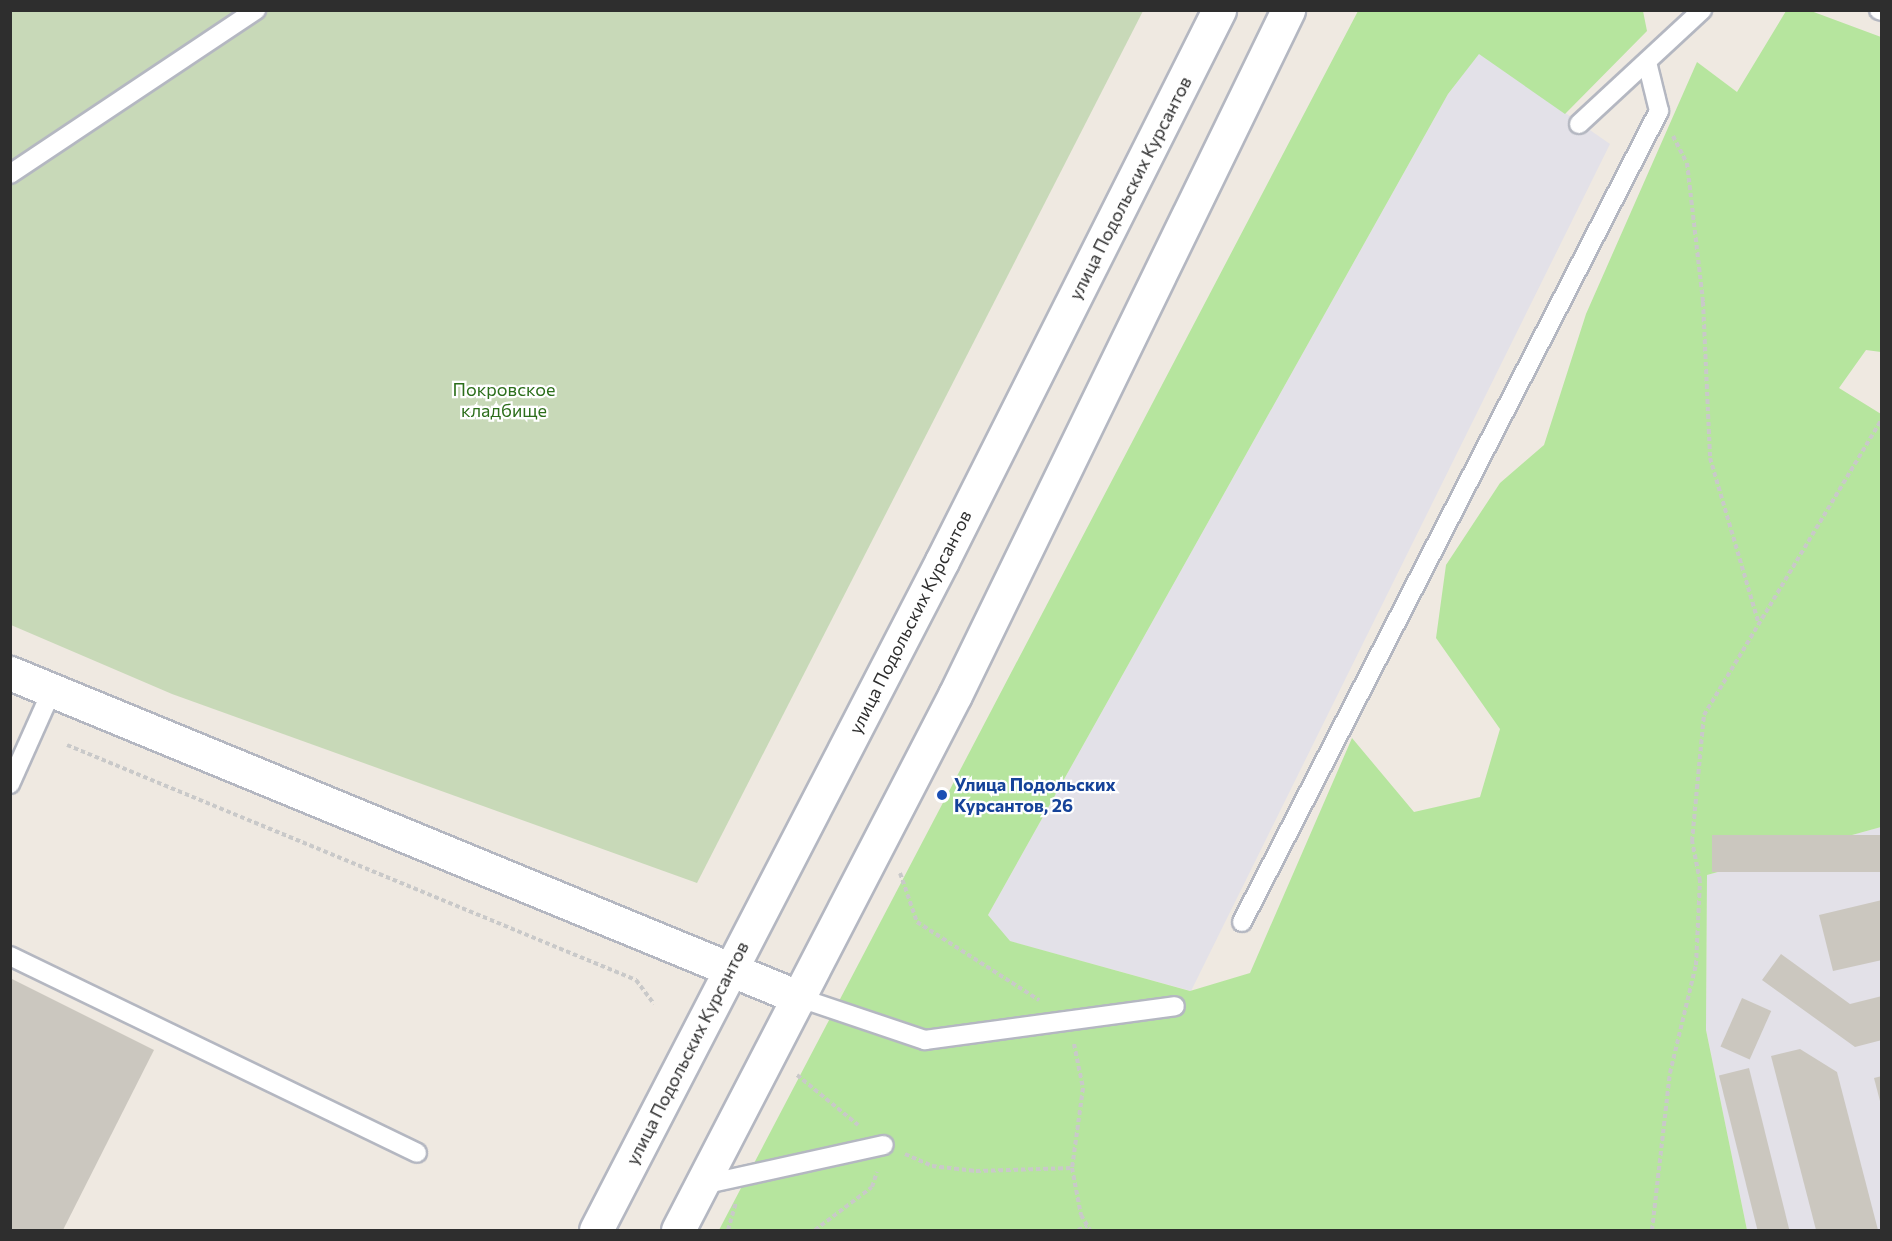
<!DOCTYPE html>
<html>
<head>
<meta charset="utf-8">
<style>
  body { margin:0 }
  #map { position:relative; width:1892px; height:1241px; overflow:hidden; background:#efe9e1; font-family:Commissioner,sans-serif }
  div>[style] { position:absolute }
  .industrial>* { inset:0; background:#e3e1e8 }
  .green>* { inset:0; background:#b6e59e }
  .cemetery>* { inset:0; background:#c8d9b8 }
  .building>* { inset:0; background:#cbc7bf; transform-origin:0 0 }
  .path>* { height:4px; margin-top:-2px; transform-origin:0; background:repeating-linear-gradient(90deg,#c9c9c9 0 4.5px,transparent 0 7.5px) }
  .roads { filter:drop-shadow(2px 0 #b4b7c1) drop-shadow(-2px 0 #b4b7c1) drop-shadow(0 2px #b4b7c1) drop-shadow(0 -2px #b4b7c1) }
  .lane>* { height:18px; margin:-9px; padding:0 9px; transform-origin:9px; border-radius:9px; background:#fff }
  .street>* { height:33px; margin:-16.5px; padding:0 16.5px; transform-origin:16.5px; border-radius:16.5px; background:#fff }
  .secondary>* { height:33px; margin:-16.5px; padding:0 16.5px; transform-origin:16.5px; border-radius:16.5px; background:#fff }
  .dots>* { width:16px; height:16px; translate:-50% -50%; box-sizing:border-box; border:3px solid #fff; border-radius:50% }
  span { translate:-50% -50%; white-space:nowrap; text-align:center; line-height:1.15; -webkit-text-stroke:4.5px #fff; paint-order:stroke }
  .street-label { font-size:18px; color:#2e2e2e }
  .park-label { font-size:18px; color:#2c6e1b }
  .transit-label { font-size:18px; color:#164399; font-weight:700 }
  .left { translate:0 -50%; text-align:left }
  .frame { position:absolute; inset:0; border:12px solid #2e2e2e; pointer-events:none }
</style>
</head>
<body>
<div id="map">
  <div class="industrial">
    <i style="clip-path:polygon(1479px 53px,1610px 144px,1191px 991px,1009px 941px,988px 915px,1448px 94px)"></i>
    <i style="clip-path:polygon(1881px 827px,1881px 1230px,1747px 1230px,1706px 1030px,1707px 875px)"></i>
  </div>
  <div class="green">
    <i style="clip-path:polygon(1358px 11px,1643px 11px,1647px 31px,1565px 114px,1479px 54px,1448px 94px,988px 915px,1010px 941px,1190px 991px,1250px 973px,1352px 738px,1414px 812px,1480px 797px,1500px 729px,1436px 638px,1446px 565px,1500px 483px,1544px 445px,1586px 314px,1697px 62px,1737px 92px,1786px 11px,1811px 11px,1881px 37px,1881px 352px,1866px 350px,1839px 388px,1881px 414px,1881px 827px,1707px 875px,1706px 1030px,1747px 1230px,719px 1230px)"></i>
  </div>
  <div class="cemetery">
    <i style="clip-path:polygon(11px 11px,1143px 11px,697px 883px,172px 694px,11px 625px)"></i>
  </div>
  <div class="building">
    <i style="left:1882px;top:835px;width:37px;height:170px;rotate:90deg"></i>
    <i style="clip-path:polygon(1882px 900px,1882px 960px,1833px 971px,1819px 915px)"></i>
    <i style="clip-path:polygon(1781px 954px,1850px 1004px,1882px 996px,1882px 1040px,1855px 1047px,1762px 980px)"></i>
    <i style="clip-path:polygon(10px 978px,154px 1050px,63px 1230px,10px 1230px)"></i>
    <i style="left:1742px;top:998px;width:32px;height:53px;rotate:24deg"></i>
    <i style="clip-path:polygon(1800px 1049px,1837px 1072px,1878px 1230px,1816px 1230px,1771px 1056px)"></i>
    <i style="left:1749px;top:1068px;width:167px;height:31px;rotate:76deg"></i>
    <i style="clip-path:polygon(1882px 1076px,1882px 1105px,1881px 1105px,1874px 1078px)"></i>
  </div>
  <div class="path">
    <i style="left:1673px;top:136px;width:30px;rotate:63deg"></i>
    <i style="left:1687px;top:163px;width:140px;rotate:83.4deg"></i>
    <i style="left:1703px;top:302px;width:156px;rotate:87.4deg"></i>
    <i style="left:1710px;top:458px;width:170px;rotate:73.6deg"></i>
    <i style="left:67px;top:745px;width:616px;rotate:22.44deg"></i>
    <i style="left:636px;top:980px;width:30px;rotate:53deg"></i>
    <i style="left:900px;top:873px;width:52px;rotate:70.9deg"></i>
    <i style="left:917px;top:922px;width:145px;rotate:32.6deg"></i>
    <i style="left:1074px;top:1044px;width:45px;rotate:78.4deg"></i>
    <i style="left:1083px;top:1088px;width:81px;rotate:97.8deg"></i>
    <i style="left:1072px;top:1168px;width:48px;rotate:79.2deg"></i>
    <i style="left:1081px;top:1215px;width:17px;rotate:59deg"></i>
    <i style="left:797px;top:1075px;width:79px;rotate:39.3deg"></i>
    <i style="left:905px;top:1154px;width:30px;rotate:24deg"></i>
    <i style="left:932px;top:1166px;width:44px;rotate:6.5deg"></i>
    <i style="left:976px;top:1171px;width:96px;rotate:-1.8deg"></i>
    <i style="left:728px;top:1230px;width:29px;rotate:-74deg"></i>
    <i style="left:815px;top:1230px;width:71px;rotate:-37deg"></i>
    <i style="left:872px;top:1187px;width:16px;rotate:-72deg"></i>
    <i style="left:1078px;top:1230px;width:10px;rotate:-24deg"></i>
    <i style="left:1652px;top:1230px;width:158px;rotate:-83.5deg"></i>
    <i style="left:1670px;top:1073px;width:111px;rotate:-76.5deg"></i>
    <i style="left:1696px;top:965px;width:84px;rotate:-87.3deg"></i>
    <i style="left:1700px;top:881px;width:41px;rotate:-101.3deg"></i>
    <i style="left:1692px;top:841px;width:127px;rotate:-84.6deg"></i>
    <i style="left:1704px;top:715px;width:345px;rotate:-59deg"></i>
  </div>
  <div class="roads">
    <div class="lane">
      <i style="left:1879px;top:10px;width:3px;rotate:18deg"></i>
      <i style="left:1579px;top:124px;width:168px;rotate:-42.8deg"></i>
      <i style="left:10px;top:174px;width:296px;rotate:-33.7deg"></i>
      <i style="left:10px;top:784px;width:103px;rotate:-65.9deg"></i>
      <i style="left:1242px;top:922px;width:912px;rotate:-62.79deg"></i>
      <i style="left:1659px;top:111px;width:50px;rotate:-103.8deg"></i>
      <i style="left:10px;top:956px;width:452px;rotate:25.8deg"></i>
      <i style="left:800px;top:998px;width:132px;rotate:18.6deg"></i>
      <i style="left:925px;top:1040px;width:252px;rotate:-7.7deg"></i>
      <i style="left:702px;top:1185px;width:186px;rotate:-12.4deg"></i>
    </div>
    <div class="street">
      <i style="left:10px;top:673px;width:854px;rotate:22.36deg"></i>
    </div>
    <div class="secondary">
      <i style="left:596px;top:1230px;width:753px;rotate:-62.65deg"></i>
      <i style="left:942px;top:561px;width:617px;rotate:-63.31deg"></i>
      <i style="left:678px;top:1230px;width:602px;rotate:-62.63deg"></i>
      <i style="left:955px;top:695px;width:762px;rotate:-64.07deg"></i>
    </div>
  </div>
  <div class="dots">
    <i style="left:942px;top:795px;background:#1a4fb4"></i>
  </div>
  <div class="street-label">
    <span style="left:1130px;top:188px;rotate:-63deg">улица Подольских Курсантов</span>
    <span style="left:910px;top:622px;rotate:-63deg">улица Подольских Курсантов</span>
    <span style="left:687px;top:1053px;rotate:-63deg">улица Подольских Курсантов</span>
  </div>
  <div class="park-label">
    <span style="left:504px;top:400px">Покровское<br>кладбище</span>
  </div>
  <div class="transit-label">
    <span class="left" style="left:954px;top:795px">Улица Подольских<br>Курсантов, 26</span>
  </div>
  <div class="frame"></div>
</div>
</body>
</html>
